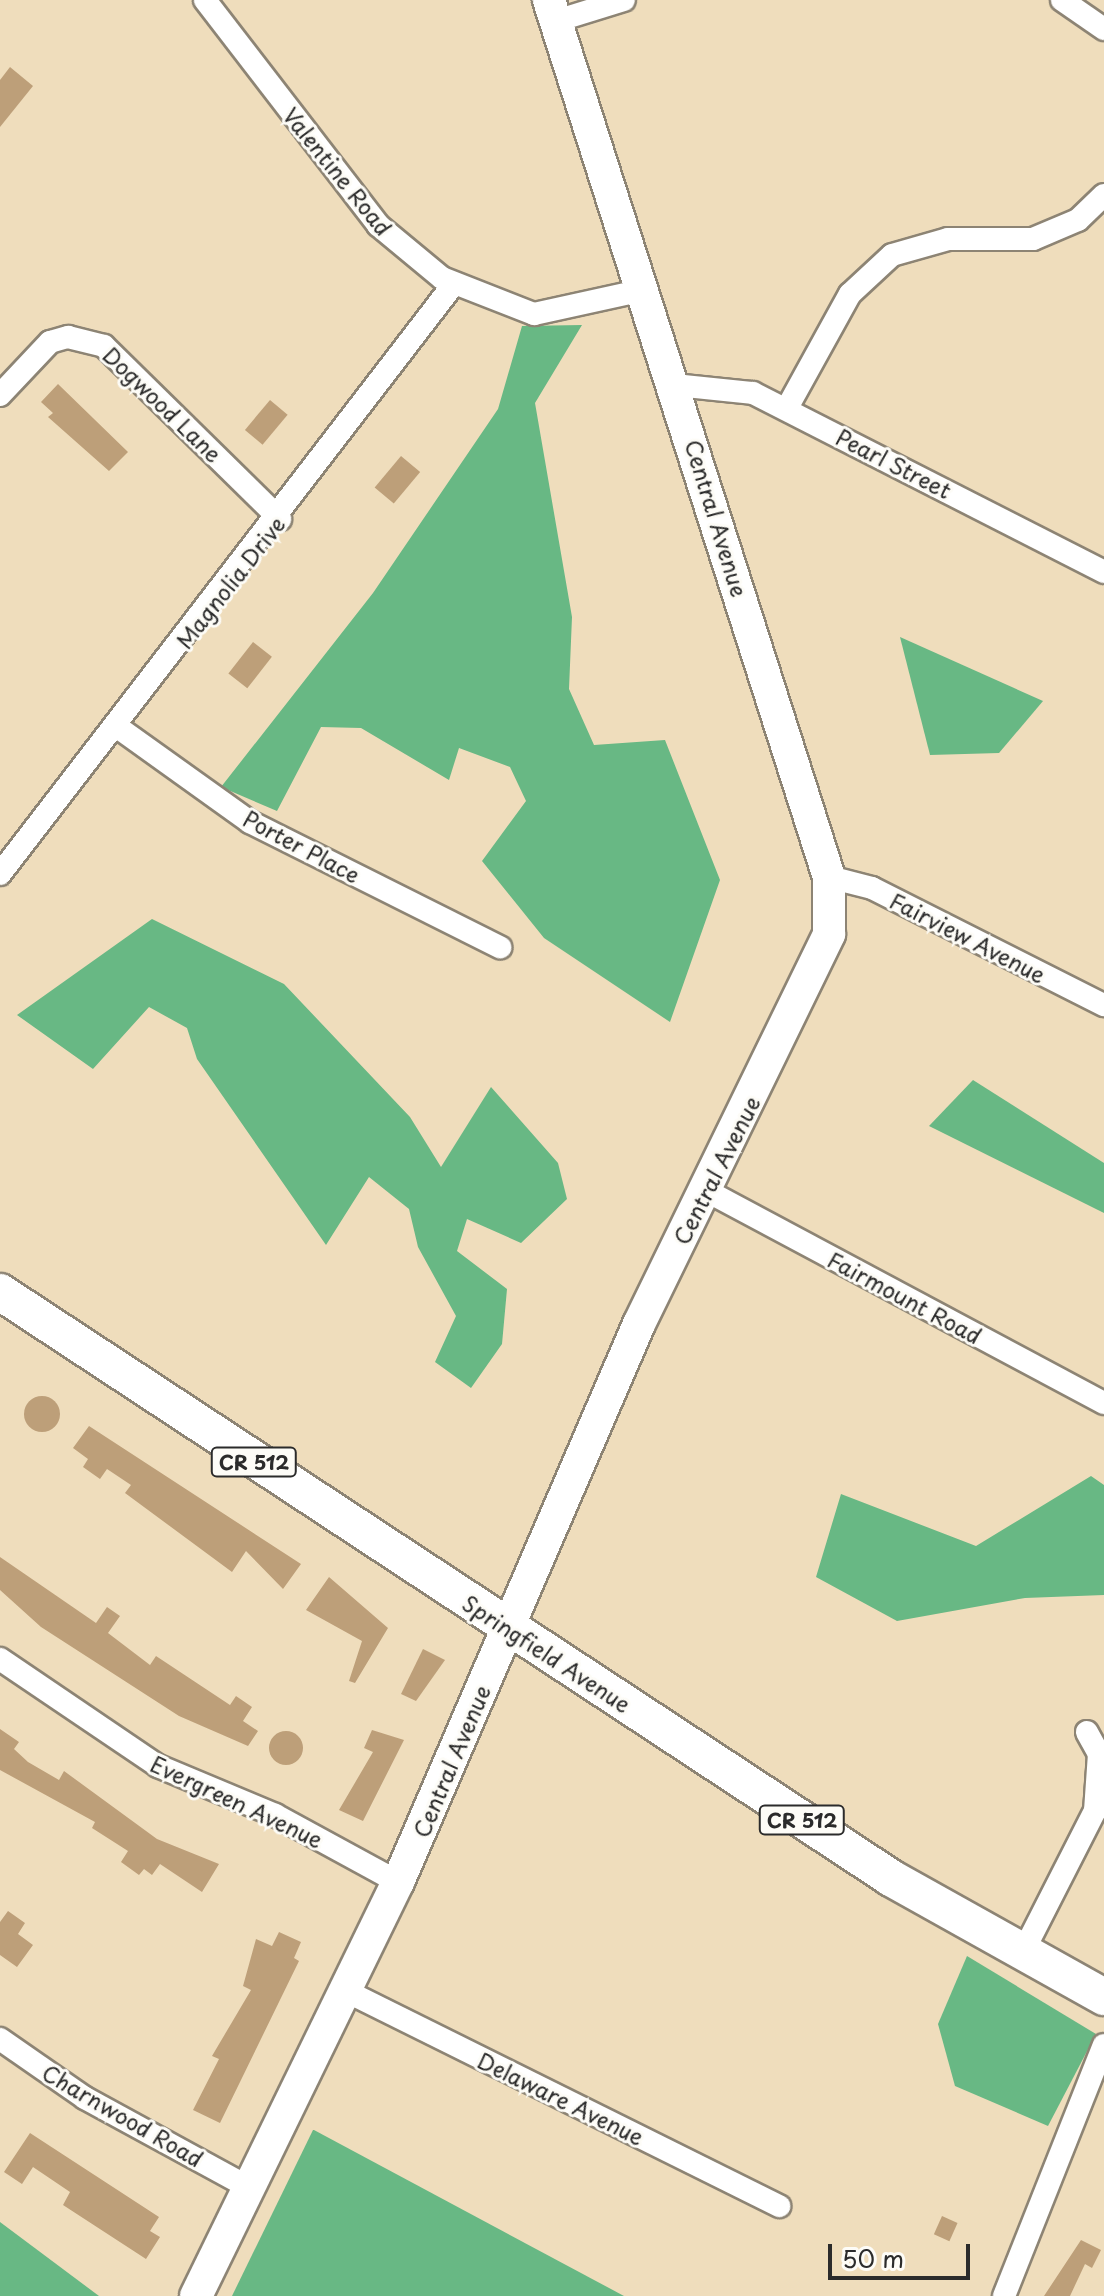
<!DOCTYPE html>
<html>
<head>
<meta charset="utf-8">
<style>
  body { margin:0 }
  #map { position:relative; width:1104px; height:2296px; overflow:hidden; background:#efddbc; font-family:"Playpen Sans",sans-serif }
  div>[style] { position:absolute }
  .forest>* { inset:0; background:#68b884 }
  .building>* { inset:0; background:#bd9f79; transform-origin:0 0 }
  .round { border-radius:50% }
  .roads { filter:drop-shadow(2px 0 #8d8474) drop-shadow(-2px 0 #8d8474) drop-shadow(0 2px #8d8474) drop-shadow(0 -2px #8d8474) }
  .street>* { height:22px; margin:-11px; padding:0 11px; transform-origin:11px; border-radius:11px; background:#fff }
  .secondary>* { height:32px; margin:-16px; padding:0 16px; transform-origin:16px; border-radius:16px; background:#fff }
  .primary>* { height:36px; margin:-18px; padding:0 18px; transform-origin:18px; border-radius:18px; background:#fff }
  span { translate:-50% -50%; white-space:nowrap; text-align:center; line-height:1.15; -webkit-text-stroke:6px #fdfcf7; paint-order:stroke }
  .shield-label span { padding:2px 6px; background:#fdfcf7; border:2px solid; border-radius:6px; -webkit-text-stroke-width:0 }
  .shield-label { font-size:20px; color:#2b2b2b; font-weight:700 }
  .street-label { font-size:22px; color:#2b2b2b }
  .scale { position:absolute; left:828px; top:2244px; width:142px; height:36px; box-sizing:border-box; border:4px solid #2b2b2b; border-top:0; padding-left:10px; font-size:24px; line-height:28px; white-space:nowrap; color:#2b2b2b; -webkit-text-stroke:6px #fdfcf7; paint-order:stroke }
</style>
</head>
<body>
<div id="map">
  <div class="forest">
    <i style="clip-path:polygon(582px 325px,535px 403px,572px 617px,569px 689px,594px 745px,665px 740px,720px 880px,670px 1022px,544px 938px,482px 861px,526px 801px,510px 767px,459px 748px,449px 780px,361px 728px,321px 727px,277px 811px,221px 787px,373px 593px,498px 409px,522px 326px)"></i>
    <i style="clip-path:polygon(900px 637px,1043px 701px,999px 753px,930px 755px)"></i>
    <i style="clip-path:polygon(152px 919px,284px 984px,410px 1117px,441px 1167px,491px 1087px,558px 1163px,567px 1199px,521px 1243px,467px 1219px,457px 1251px,507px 1289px,502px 1344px,471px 1388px,435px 1362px,456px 1316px,418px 1247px,409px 1209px,369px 1177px,326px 1245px,197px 1059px,187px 1028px,149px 1007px,93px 1069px,17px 1015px)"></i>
    <i style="clip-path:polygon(973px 1080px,1104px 1163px,1104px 1213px,929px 1126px)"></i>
    <i style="clip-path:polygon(1091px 1476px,1104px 1485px,1104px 1595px,1025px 1598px,897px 1621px,816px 1577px,841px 1494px,976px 1546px)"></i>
    <i style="clip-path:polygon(967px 1956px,1096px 2034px,1048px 2126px,955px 2086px,938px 2024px)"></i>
    <i style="clip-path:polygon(313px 2130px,314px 2130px,624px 2296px,232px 2296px)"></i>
    <i style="clip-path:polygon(0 2222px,99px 2296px,0 2296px)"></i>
  </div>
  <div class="building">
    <i style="clip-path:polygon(10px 67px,33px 86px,0 127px,0 80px)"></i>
    <i style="clip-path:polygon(58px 384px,128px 452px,109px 471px,48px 417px,53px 413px,41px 402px)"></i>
    <i style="left:270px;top:400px;width:23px;height:39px;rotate:40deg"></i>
    <i style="left:401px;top:456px;width:25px;height:41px;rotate:40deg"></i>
    <i style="left:253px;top:642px;width:24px;height:40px;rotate:38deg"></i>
    <i class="round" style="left:24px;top:1396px;width:36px;height:36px"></i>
    <i style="clip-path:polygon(89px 1426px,301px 1564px,283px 1589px,246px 1551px,232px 1572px,125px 1493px,131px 1485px,107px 1469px,100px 1479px,83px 1467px,88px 1459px,73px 1448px)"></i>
    <i style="clip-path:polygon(0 1557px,96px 1623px,107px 1607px,120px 1616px,108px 1633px,150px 1665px,156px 1656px,230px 1705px,236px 1696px,252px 1707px,243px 1721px,258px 1731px,248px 1746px,179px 1716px,41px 1627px,0 1590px)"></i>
    <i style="clip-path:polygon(329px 1577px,388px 1628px,355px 1683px,349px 1681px,362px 1641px,306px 1610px)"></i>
    <i style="clip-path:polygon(423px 1649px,445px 1660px,416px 1701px,401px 1694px)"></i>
    <i style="clip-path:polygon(0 1729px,19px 1742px,14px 1749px,28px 1762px,59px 1780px,64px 1771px,157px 1839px,219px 1864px,202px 1892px,160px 1864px,152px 1875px,144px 1869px,139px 1875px,121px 1862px,128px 1851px,92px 1828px,95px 1822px,0 1770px)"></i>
    <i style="clip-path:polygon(372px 1730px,404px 1740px,363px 1821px,339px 1810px,373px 1752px,364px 1748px)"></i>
    <i class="round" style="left:269px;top:1731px;width:34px;height:34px"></i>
    <i style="clip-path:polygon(8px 1911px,25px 1923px,18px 1934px,33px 1945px,17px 1967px,0 1955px,0 1922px)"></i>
    <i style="clip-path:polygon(279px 1932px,301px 1942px,294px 1958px,299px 1961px,220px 2123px,193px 2110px,219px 2059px,212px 2056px,251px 1990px,243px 1986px,256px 1939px,272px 1946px)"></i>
    <i style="clip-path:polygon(30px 2133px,159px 2217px,150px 2231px,160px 2237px,146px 2259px,63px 2205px,70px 2192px,33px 2167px,22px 2184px,4px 2172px)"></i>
    <i style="left:942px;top:2216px;width:17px;height:20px;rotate:24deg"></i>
    <i style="clip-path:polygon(1081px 2240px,1101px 2250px,1092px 2268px,1085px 2264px,1070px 2296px,1044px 2296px)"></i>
  </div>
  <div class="roads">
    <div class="street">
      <i style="left:205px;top:0;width:284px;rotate:52.4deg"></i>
      <i style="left:378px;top:225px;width:83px;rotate:39.6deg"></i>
      <i style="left:442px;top:278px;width:99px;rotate:21.4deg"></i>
      <i style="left:534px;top:314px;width:112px;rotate:-12.4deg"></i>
      <i style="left:1062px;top:0;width:51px;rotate:34.6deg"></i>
      <i style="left:556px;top:21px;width:71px;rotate:-17.2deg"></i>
      <i style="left:675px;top:385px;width:78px;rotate:5.9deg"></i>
      <i style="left:753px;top:393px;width:394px;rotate:27deg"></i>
      <i style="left:0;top:395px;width:73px;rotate:-46.7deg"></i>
      <i style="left:50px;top:342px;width:19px;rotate:-16deg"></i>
      <i style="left:68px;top:337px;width:37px;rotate:14deg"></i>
      <i style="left:104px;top:346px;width:247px;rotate:44.5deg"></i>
      <i style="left:787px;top:408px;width:130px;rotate:-61.1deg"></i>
      <i style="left:850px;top:294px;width:57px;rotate:-42.9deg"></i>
      <i style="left:892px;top:255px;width:58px;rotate:-15.9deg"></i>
      <i style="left:948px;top:239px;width:85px"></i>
      <i style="left:1033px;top:239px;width:49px;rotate:-22.9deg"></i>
      <i style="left:1078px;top:220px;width:36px;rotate:-44deg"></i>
      <i style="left:116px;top:726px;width:165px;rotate:35.6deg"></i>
      <i style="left:250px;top:822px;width:280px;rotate:26.6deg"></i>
      <i style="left:0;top:874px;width:743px;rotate:-52.44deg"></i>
      <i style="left:829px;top:877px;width:44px;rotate:14.3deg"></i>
      <i style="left:872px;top:888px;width:260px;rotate:26.8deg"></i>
      <i style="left:705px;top:1190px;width:452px;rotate:28.1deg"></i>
      <i style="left:0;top:1659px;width:191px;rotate:34.1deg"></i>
      <i style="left:158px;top:1766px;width:127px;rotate:22.7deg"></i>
      <i style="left:275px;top:1815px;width:140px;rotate:28.6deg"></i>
      <i style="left:1022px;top:1954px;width:161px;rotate:-63deg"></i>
      <i style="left:1095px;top:1811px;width:57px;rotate:-86deg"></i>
      <i style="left:1099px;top:1754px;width:25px;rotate:-119deg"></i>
      <i style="left:344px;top:1990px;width:486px;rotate:26.4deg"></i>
      <i style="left:0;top:2039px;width:103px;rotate:34.8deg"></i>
      <i style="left:85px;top:2098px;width:186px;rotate:28.6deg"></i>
      <i style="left:1004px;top:2296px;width:270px;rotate:-68.3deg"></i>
    </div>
    <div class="secondary">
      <i style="left:196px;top:2296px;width:461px;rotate:-64deg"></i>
      <i style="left:398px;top:1882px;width:608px;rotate:-66.64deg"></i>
      <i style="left:639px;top:1324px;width:434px;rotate:-64deg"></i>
      <i style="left:829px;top:934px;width:57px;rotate:-90deg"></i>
      <i style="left:829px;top:877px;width:921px;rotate:-107.71deg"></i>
    </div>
    <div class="primary">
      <i style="left:0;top:1292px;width:1066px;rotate:33.33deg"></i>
      <i style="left:891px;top:1878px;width:244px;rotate:29.2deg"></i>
    </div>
  </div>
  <div class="shield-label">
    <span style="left:254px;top:1462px">CR 512</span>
    <span style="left:802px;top:1820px">CR 512</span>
  </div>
  <div class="street-label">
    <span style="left:338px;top:171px;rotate:51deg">Valentine Road</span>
    <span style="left:163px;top:404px;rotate:44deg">Dogwood Lane</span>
    <span style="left:894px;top:463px;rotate:27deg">Pearl Street</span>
    <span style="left:717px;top:518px;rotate:73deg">Central Avenue</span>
    <span style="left:230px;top:582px;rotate:-52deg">Magnolia Drive</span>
    <span style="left:302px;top:846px;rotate:28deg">Porter Place</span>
    <span style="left:968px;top:937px;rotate:27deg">Fairview Avenue</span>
    <span style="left:716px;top:1170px;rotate:-63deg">Central Avenue</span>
    <span style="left:905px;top:1297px;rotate:28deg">Fairmount Road</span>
    <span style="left:547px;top:1653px;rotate:33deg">Springfield Avenue</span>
    <span style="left:451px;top:1761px;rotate:-67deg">Central Avenue</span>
    <span style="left:237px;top:1801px;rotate:25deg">Evergreen Avenue</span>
    <span style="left:561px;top:2098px;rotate:26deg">Delaware Avenue</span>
    <span style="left:123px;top:2115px;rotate:30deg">Charnwood Road</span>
  </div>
  <div class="scale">50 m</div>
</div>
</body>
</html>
